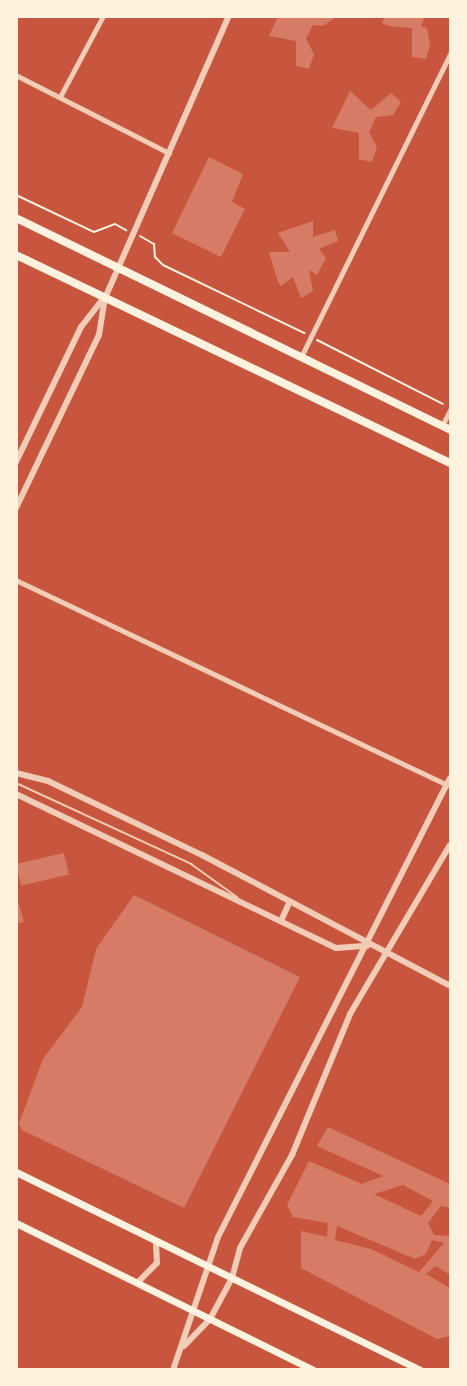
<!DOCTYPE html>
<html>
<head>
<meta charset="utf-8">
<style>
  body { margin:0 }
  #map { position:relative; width:467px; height:1386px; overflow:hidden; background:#c8553d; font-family:Lora,serif }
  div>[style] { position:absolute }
  .building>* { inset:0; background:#d67c66; transform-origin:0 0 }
  .path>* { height:2px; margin:-1px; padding:0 1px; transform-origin:1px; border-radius:1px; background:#fff3e0 }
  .service>* { height:2px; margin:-1px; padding:0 1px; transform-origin:1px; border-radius:1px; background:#f1ccb7 }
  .minor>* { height:4.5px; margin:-2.25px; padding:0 2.25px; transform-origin:2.25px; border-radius:2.25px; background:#f1ccb7 }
  .tertiary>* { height:6px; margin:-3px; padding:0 3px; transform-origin:3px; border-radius:3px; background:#f1ccb7 }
  .secondary>* { height:7px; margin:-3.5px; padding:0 3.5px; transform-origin:3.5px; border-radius:3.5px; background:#fff3e0 }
  .primary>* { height:8px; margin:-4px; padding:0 4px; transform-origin:4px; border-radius:4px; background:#fff3e0 }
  span { translate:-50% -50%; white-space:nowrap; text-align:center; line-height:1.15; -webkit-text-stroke:5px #fff3e0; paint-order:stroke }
  .frame { position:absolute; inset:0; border:18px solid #fff3e0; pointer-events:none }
</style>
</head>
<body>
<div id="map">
  <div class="building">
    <i style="clip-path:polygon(278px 16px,337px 16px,323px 26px,313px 25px,306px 39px,314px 54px,309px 69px,296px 66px,296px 41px,269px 36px)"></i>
    <i style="clip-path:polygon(385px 16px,425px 16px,421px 26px,427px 28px,430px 45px,426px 59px,412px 57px,412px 28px,389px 26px,382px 23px)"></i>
    <i style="clip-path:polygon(350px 91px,371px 110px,391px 93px,401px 102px,393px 115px,376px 117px,369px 132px,377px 147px,372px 162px,359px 159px,359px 133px,332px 128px)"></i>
    <i style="clip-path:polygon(209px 157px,243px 174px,232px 202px,245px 209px,221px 257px,172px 233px)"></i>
    <i style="clip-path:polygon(313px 221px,313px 237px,335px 230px,338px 241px,319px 249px,326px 258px,317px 275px,309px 270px,313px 291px,301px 298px,293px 277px,281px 286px,278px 282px,269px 252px,290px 252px,278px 233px)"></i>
    <i style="left:64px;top:853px;width:22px;height:49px;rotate:77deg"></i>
    <i style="clip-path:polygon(16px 894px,24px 922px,16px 924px)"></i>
    <i style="clip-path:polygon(134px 895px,300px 977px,184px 1208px,22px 1130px,19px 1123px,43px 1059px,82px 1007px,96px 949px)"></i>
    <i style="clip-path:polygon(evenodd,328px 1127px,450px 1184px,450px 1208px,441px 1206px,428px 1223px,434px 1235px,450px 1236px,450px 1275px,436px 1266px,426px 1274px,450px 1288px,450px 1336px,437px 1339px,301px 1268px,301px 1231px,327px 1237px,328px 1223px,293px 1217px,287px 1205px,309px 1161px,362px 1184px,383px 1176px,317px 1146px,328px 1127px,403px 1185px,433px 1201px,421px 1216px,374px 1194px,403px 1185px,328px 1127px,337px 1226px,415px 1259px,426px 1254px,432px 1240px,444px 1243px,419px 1272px,371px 1249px,335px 1240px,337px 1226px)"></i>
  </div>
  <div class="path">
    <i style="left:16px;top:195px;width:86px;rotate:25.4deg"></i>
    <i style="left:94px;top:232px;width:22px;rotate:-21deg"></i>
    <i style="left:115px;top:224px;width:13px;rotate:29deg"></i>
    <i style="left:140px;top:236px;width:16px;rotate:30deg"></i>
    <i style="left:154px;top:244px;width:13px;rotate:86deg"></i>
    <i style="left:155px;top:257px;width:11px;rotate:45deg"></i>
    <i style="left:163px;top:265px;width:157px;rotate:25.7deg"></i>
    <i style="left:317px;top:340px;width:141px;rotate:26.9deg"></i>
  </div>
  <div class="service">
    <i style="left:16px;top:783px;width:193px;rotate:24.8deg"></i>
    <i style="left:191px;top:864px;width:57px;rotate:35.7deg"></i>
  </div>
  <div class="minor">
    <i style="left:16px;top:75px;width:172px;rotate:27deg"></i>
    <i style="left:60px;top:97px;width:92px;rotate:-62deg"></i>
    <i style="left:302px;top:355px;width:335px;rotate:-63.8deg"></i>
    <i style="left:442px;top:426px;width:18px;rotate:-63deg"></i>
    <i style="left:16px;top:580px;width:477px;rotate:25.4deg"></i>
  </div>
  <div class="tertiary">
    <i style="left:16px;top:462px;width:150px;rotate:-64.3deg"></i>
    <i style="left:81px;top:327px;width:37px;rotate:-52deg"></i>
    <i style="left:16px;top:508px;width:192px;rotate:-64.4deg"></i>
    <i style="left:99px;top:335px;width:37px;rotate:-81deg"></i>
    <i style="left:105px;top:298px;width:308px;rotate:-66.3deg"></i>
    <i style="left:16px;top:773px;width:33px;rotate:14deg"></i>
    <i style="left:48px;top:781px;width:171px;rotate:25.7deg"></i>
    <i style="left:202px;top:855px;width:280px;rotate:27.8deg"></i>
    <i style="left:16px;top:794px;width:355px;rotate:25.7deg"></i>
    <i style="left:336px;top:948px;width:31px;rotate:-4deg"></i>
    <i style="left:281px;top:921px;width:20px;rotate:-66deg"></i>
    <i style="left:137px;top:1283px;width:28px;rotate:-45deg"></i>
    <i style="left:157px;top:1263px;width:22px;rotate:-93deg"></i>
    <i style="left:184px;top:1346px;width:37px;rotate:-46deg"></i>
    <i style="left:210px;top:1319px;width:47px;rotate:-61.8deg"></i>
    <i style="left:232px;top:1278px;width:31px;rotate:-75deg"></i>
    <i style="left:240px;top:1248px;width:107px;rotate:-60.8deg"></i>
    <i style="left:292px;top:1155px;width:152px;rotate:-67.6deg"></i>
    <i style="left:350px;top:1014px;width:196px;rotate:-59.4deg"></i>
    <i style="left:173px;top:1370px;width:140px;rotate:-71.3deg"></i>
    <i style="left:218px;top:1237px;width:514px;rotate:-63.19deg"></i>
  </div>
  <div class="secondary">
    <i style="left:16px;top:1172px;width:450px;rotate:26.1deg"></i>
    <i style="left:16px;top:1223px;width:332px;rotate:26.3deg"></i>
  </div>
  <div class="primary">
    <i style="left:16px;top:218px;width:483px;rotate:26deg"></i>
    <i style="left:16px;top:255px;width:481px;rotate:25.6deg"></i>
  </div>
  <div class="frame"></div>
</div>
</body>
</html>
